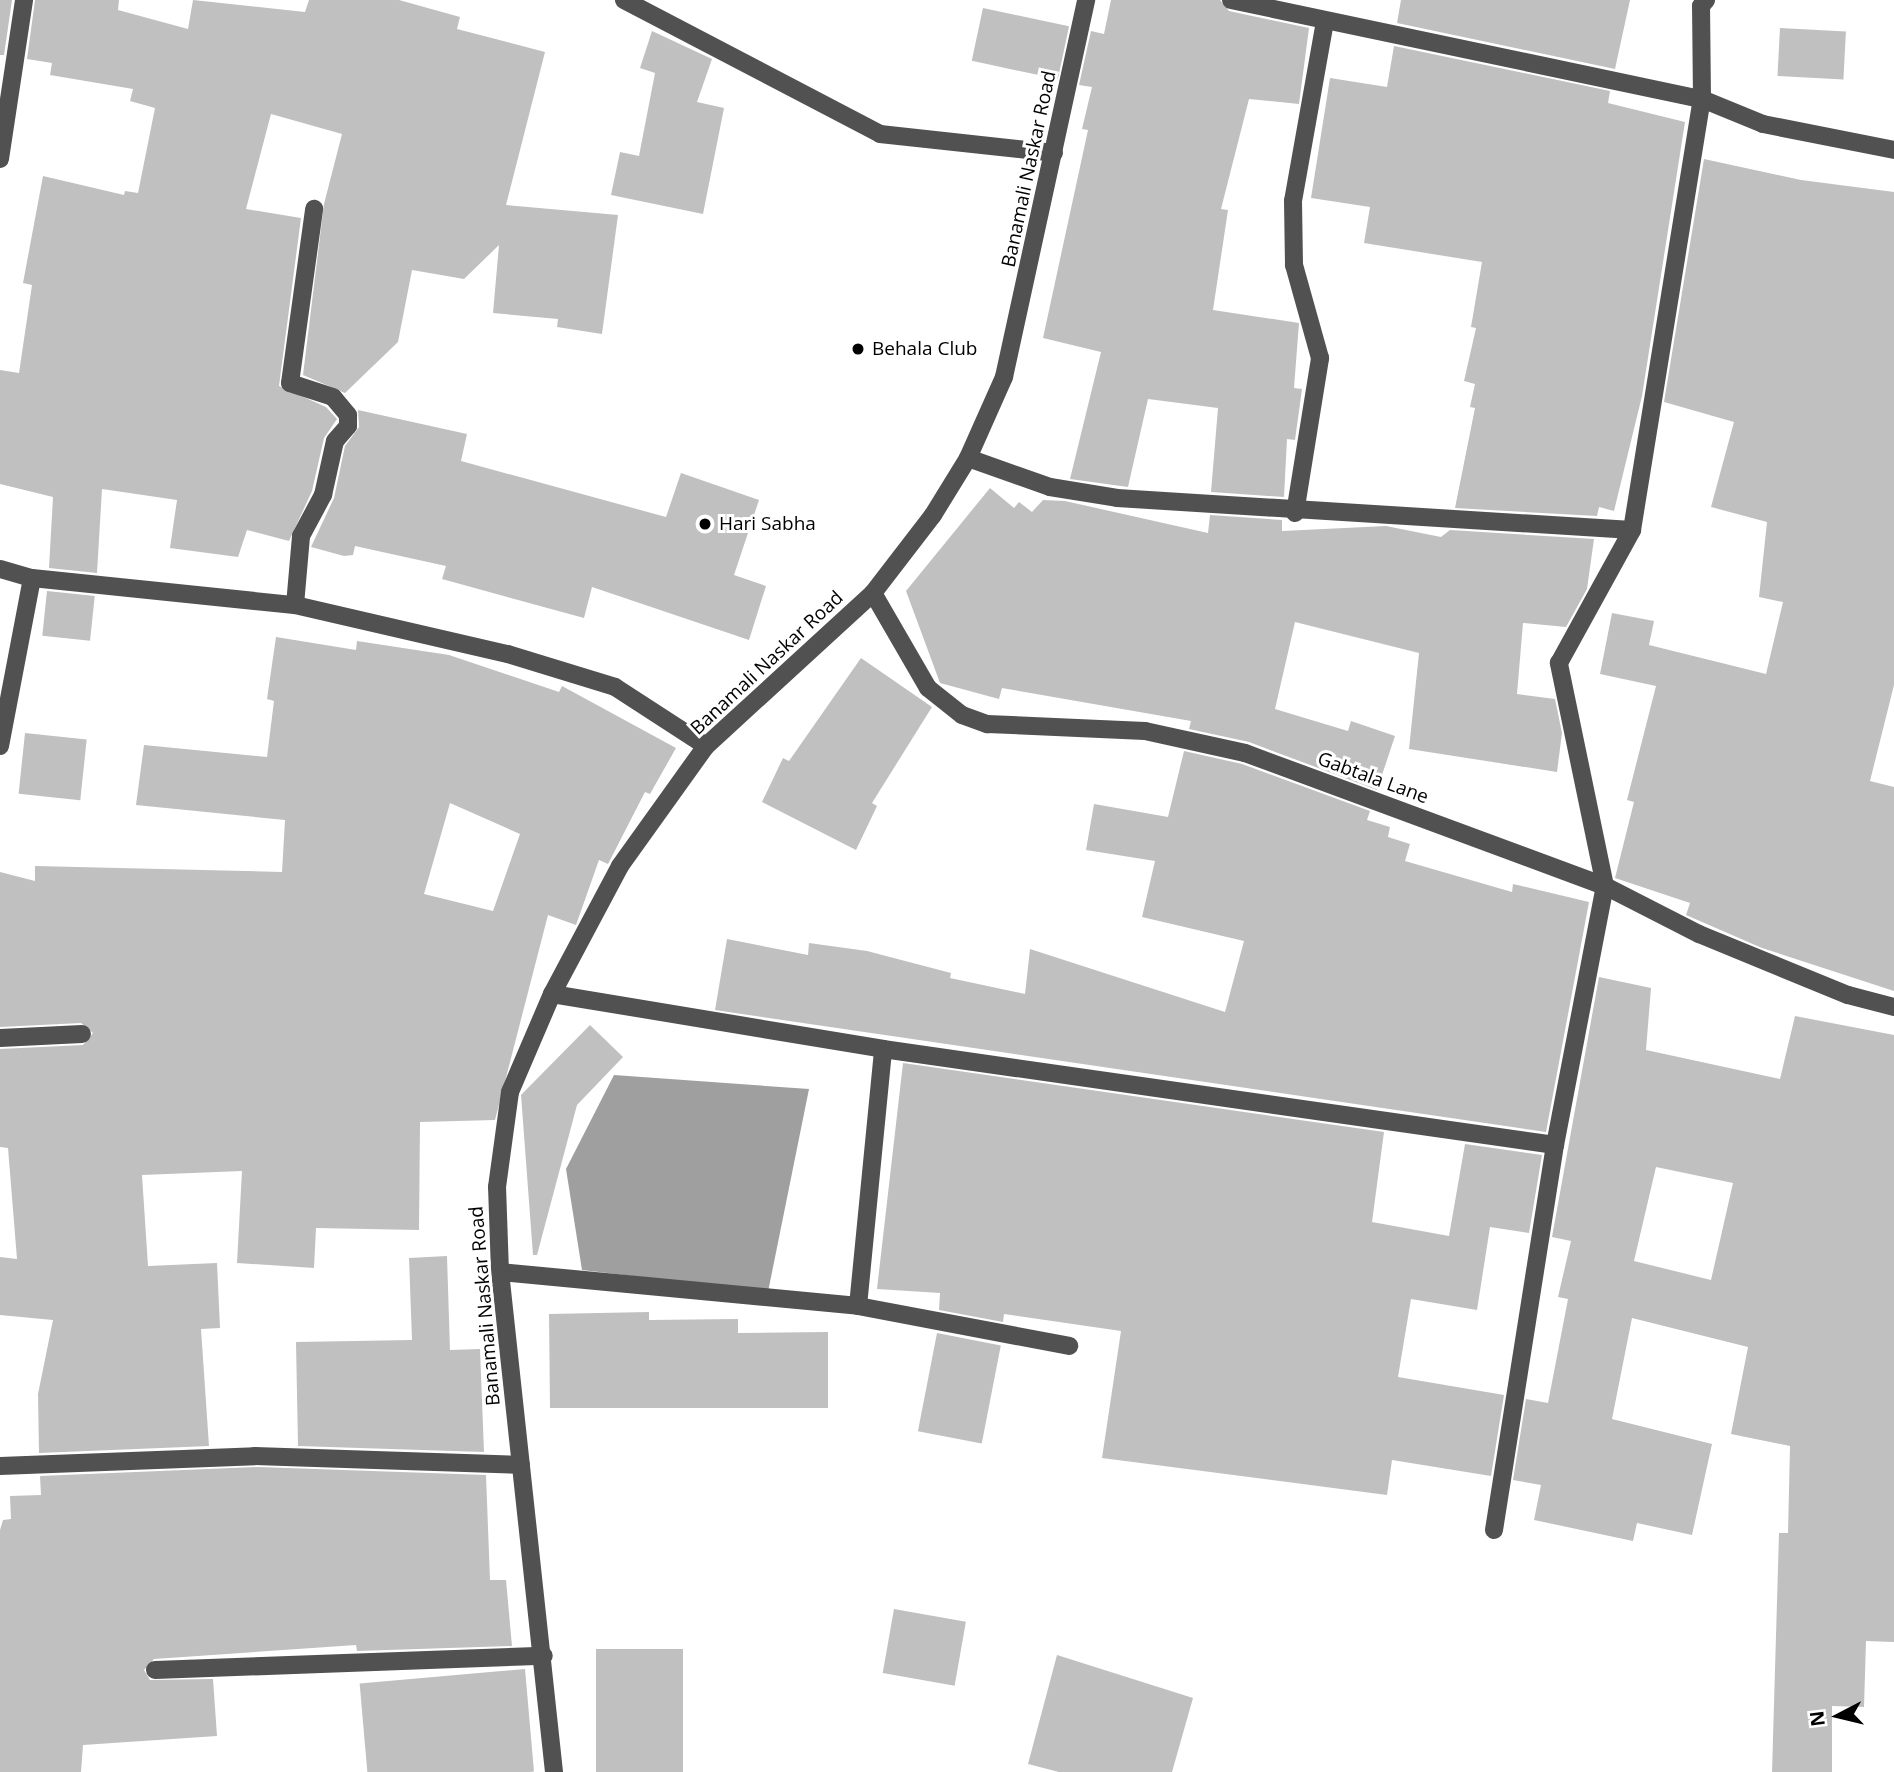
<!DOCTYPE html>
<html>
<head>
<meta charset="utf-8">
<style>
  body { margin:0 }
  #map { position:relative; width:1894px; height:1772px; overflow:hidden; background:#fff; font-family:"Open Sans",sans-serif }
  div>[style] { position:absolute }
  .water>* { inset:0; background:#9f9f9f }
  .building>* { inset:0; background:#c0c0c0; transform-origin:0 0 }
  .minor>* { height:18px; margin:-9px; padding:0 9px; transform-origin:9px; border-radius:9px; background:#515151 }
  .dots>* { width:19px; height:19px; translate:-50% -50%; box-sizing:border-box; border:4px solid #fff; border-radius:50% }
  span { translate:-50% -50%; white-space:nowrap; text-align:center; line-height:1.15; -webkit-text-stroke:6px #fff; paint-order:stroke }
  .street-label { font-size:19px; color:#000 }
  .poi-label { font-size:19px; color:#000 }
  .left { translate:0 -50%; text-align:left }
  .north { position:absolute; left:1803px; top:1681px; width:70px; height:70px; -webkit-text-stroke:5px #fff; paint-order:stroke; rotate:263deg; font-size:19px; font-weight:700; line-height:28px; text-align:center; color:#000 }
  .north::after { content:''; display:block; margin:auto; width:24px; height:32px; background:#000; clip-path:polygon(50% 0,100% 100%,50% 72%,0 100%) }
</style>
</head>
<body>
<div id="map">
  <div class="water">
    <i style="clip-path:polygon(614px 1075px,809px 1089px,768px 1292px,582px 1270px,566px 1169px)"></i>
  </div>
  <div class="building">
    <i style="clip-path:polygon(0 0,12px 0,4px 55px,0 55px)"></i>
    <i style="clip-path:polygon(35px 0,119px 0,118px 10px,188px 29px,193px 0,305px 12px,309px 0,399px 0,460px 17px,457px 29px,545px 52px,506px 205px,618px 215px,602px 334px,557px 327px,558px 319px,493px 313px,499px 245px,464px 279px,412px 270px,398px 342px,345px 393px,303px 375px,324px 204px,342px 134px,271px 114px,246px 209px,301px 218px,279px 386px,326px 407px,337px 419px,324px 438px,312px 491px,289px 541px,247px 530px,238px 557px,170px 548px,177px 500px,102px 489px,97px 573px,49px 568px,53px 497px,0 484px,0 370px,19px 373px,32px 285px,23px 283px,43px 176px,124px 195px,125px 191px,138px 193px,155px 108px,130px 101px,133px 89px,50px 75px,52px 63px,27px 59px)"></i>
    <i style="clip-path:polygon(1111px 0,1220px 0,1229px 11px,1309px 28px,1299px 104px,1249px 99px,1221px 209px,1228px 210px,1213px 310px,1299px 323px,1294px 388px,1302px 389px,1295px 440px,1287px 439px,1284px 497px,1211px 492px,1218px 408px,1148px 399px,1128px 487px,1070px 479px,1101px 352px,1043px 338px,1088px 130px,1082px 129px,1092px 87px,1079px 85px,1091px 31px,1104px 34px)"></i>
    <i style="clip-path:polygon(1401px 0,1630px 0,1615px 69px,1397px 23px)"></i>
    <i style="left:983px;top:8px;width:88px;height:54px;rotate:12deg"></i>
    <i style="left:1780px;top:28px;width:66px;height:48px;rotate:3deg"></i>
    <i style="clip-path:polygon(652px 31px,712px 59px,697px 102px,724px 108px,703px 214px,611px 195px,620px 152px,639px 156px,655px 73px,640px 68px)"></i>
    <i style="clip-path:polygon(1394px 46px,1610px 91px,1608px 103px,1685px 122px,1642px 396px,1614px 511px,1599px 507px,1597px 516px,1455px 508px,1475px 408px,1470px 407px,1475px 384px,1464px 381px,1476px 328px,1471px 327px,1482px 262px,1364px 243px,1370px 207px,1311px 198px,1330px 78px,1387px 87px)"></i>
    <i style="clip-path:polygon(1704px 159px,1801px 180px,1894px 192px,1894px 685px,1870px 781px,1894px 787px,1894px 991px,1762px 948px,1686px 915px,1690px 903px,1615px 878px,1634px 802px,1627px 800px,1656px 686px,1600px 674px,1612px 613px,1654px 621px,1649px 645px,1766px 674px,1783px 602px,1759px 597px,1767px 522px,1711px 507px,1734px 422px,1664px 402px)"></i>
    <i style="clip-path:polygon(358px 410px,467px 434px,461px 461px,666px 517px,681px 473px,759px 500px,734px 575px,766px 586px,749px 640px,592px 587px,584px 618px,442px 579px,446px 566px,355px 546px,353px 555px,344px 556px,311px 547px,334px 498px,345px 446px,359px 427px)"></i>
    <i style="clip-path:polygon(990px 488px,1014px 508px,1019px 502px,1032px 512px,1043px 500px,1065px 501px,1208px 533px,1210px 515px,1282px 520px,1282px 531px,1386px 526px,1441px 537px,1450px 530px,1594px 539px,1587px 589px,1566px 627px,1523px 623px,1517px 694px,1555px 699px,1562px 733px,1557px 772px,1409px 749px,1419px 653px,1295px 622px,1275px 709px,1348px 731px,1351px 721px,1395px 736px,1377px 790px,1249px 742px,1189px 729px,1191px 721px,1002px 688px,999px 699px,940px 683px,906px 591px)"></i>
    <i style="left:47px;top:591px;width:48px;height:45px;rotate:6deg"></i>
    <i style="clip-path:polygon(evenodd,276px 637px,356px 650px,357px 641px,449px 655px,559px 692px,562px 686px,676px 748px,650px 794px,645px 792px,608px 864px,599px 860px,576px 925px,548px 915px,495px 1120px,420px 1122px,419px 1230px,316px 1228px,314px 1268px,237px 1263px,242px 1171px,142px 1175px,148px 1266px,217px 1263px,220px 1328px,201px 1329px,209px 1446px,39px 1453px,38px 1394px,53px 1320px,0 1315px,0 1257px,17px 1259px,8px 1148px,0 1147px,0 1049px,83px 1045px,93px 1033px,81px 1023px,0 1027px,0 872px,35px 881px,35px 866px,282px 872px,285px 820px,136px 805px,144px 745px,267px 757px,274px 701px,267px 699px,276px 637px,450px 803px,520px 834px,493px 911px,424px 894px,450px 803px)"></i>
    <i style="clip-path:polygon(861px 658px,932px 707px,872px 803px,877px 806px,856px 850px,762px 802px,783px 758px,789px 761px)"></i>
    <i style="left:25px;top:733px;width:62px;height:61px;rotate:6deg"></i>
    <i style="clip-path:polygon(1184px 751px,1242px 764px,1370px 811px,1367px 820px,1390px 827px,1388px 837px,1410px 844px,1405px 861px,1512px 892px,1513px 884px,1589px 902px,1546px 1132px,715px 1010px,727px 939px,808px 955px,809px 943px,867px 951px,951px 973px,950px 978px,1025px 994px,1030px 949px,1225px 1012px,1244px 941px,1142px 917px,1155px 861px,1086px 850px,1094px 804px,1168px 817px)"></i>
    <i style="clip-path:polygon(evenodd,1599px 977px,1651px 988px,1646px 1050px,1780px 1079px,1795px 1016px,1894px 1035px,1894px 1642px,1866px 1641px,1864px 1707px,1832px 1706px,1832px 1772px,1772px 1772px,1779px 1533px,1788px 1533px,1790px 1446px,1731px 1434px,1748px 1347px,1632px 1318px,1612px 1419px,1712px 1444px,1692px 1535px,1637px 1523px,1633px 1541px,1534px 1520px,1541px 1485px,1513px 1480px,1526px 1399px,1548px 1403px,1568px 1299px,1558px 1297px,1571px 1241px,1552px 1237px,1599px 977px,1656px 1167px,1733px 1183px,1711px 1280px,1634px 1261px,1656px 1167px)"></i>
    <i style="clip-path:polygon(590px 1025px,623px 1057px,577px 1105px,537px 1255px,533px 1255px,521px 1095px)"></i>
    <i style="clip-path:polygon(903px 1063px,1384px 1132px,1372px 1222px,1449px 1236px,1465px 1144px,1542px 1155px,1529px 1233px,1490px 1227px,1477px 1310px,1411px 1299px,1398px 1377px,1504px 1395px,1491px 1476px,1392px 1460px,1387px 1495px,1102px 1458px,1121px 1331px,1004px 1314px,1003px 1322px,939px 1310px,940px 1293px,877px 1289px)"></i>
    <i style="clip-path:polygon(447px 1256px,450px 1350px,480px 1349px,484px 1452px,298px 1446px,296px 1342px,412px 1340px,409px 1258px)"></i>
    <i style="clip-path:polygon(649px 1312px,649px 1320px,738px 1319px,738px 1333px,828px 1332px,828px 1408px,550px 1408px,549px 1314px)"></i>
    <i style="left:937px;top:1333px;width:65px;height:100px;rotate:11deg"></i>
    <i style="clip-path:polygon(258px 1467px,486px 1475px,490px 1580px,506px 1580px,512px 1646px,357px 1651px,356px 1645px,154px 1659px,144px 1670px,150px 1680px,213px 1679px,217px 1736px,83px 1745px,81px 1772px,0 1772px,0 1530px,3px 1520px,11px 1519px,10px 1496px,41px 1495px,40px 1476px)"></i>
    <i style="left:894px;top:1609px;width:73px;height:65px;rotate:10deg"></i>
    <i style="left:596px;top:1649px;width:87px;height:123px"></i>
    <i style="clip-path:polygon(1057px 1655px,1193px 1698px,1172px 1772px,1059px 1772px,1028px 1764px)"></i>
    <i style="left:525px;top:1669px;width:103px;height:166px;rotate:85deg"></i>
  </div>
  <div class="minor">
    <i style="left:624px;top:0;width:289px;rotate:27.6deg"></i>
    <i style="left:880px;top:134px;width:175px;rotate:6.2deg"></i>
    <i style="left:1231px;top:0;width:481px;rotate:11.9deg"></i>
    <i style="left:1702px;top:99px;width:66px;rotate:22.3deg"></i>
    <i style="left:1763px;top:124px;width:134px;rotate:11.2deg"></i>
    <i style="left:0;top:159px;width:161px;rotate:-81.4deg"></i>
    <i style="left:968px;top:458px;width:87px;rotate:19.5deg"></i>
    <i style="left:1050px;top:487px;width:68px;rotate:9.3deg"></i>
    <i style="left:1117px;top:498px;width:516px;rotate:3.56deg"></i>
    <i style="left:1295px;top:513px;width:157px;rotate:-80.8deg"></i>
    <i style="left:1320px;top:358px;width:97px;rotate:-105.6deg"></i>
    <i style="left:1294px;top:265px;width:64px;rotate:-90.9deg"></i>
    <i style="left:1293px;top:201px;width:182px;rotate:-79.9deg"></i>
    <i style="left:0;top:569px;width:33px;rotate:16deg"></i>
    <i style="left:32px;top:578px;width:264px;rotate:5.9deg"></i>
    <i style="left:295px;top:605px;width:219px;rotate:13deg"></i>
    <i style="left:508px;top:654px;width:112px;rotate:17.1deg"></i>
    <i style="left:615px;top:687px;width:108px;rotate:33deg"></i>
    <i style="left:873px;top:593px;width:110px;rotate:59.9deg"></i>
    <i style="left:928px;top:688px;width:43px;rotate:38.5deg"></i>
    <i style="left:962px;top:715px;width:27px;rotate:20deg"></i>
    <i style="left:987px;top:724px;width:158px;rotate:2.5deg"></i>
    <i style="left:1145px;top:731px;width:102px;rotate:12.4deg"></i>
    <i style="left:1245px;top:753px;width:384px;rotate:20.3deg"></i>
    <i style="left:1605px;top:886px;width:106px;rotate:27.1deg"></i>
    <i style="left:1699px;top:934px;width:161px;rotate:22.3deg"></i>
    <i style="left:1848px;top:995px;width:48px;rotate:14.6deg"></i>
    <i style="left:295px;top:605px;width:69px;rotate:-85deg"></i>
    <i style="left:301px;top:536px;width:47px;rotate:-61.8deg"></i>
    <i style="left:323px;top:495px;width:55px;rotate:-77.5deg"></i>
    <i style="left:335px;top:441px;width:20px;rotate:-49deg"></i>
    <i style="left:348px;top:426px;width:11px;rotate:-90deg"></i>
    <i style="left:348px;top:415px;width:23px;rotate:-130deg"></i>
    <i style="left:333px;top:397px;width:45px;rotate:-162deg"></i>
    <i style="left:290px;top:383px;width:176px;rotate:-82.1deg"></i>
    <i style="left:0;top:746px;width:171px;rotate:-79.2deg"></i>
    <i style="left:552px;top:994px;width:336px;rotate:9.4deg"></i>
    <i style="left:883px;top:1049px;width:679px;rotate:8.13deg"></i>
    <i style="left:0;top:1038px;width:82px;rotate:-2.8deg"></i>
    <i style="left:500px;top:1272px;width:360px;rotate:5.4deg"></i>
    <i style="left:858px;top:1306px;width:215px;rotate:10.7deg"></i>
    <i style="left:858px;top:1306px;width:258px;rotate:-84.4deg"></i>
    <i style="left:0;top:1466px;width:255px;rotate:-2.2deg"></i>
    <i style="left:255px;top:1456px;width:266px;rotate:1.9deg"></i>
    <i style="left:1494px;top:1530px;width:390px;rotate:-81deg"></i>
    <i style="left:1555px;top:1145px;width:264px;rotate:-79.1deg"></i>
    <i style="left:1605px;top:886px;width:228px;rotate:-101.7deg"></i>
    <i style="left:1559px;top:663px;width:152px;rotate:-61.2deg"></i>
    <i style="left:1632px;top:530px;width:437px;rotate:-80.8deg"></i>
    <i style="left:1702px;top:99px;width:93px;rotate:-90.6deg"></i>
    <i style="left:1701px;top:6px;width:8px;rotate:-50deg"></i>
    <i style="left:155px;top:1670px;width:389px;rotate:-2.1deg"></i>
    <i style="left:554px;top:1772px;width:503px;rotate:-96.16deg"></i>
    <i style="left:500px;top:1272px;width:85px;rotate:-92deg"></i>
    <i style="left:497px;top:1187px;width:96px;rotate:-82.2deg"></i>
    <i style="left:510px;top:1092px;width:107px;rotate:-66.8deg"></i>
    <i style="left:552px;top:994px;width:145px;rotate:-62deg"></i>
    <i style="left:620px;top:866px;width:148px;rotate:-54.4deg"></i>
    <i style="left:706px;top:746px;width:226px;rotate:-42.5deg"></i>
    <i style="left:873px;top:593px;width:98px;rotate:-52.4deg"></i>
    <i style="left:933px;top:515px;width:67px;rotate:-58.4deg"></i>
    <i style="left:968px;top:458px;width:89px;rotate:-66deg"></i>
    <i style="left:1004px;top:377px;width:386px;rotate:-77.7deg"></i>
  </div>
  <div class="dots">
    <i style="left:858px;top:349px;background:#000"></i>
    <i style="left:705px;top:524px;background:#000"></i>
  </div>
  <div class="street-label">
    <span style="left:1029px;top:169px;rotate:-78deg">Banamali Naskar Road</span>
    <span style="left:767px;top:663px;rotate:-43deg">Banamali Naskar Road</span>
    <span style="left:1373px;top:778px;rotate:20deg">Gabtala Lane</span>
    <span style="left:485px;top:1306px;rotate:-95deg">Banamali Naskar Road</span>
  </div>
  <div class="poi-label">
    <span class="left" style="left:872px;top:349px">Behala Club</span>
    <span class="left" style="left:719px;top:524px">Hari Sabha</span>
  </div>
  <div class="north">N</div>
</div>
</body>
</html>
